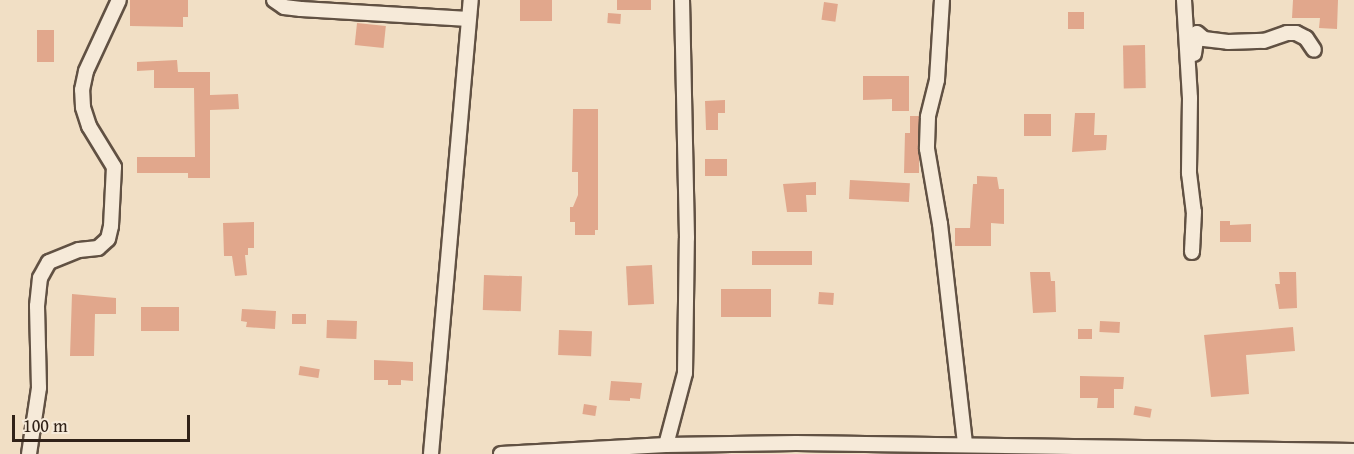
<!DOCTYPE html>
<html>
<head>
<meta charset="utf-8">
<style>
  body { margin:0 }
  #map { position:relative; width:1354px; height:454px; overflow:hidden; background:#f1dfc5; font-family:"Gentium Book Plus",serif }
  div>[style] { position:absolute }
  .building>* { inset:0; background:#e1a78c; transform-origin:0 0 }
  .roads { filter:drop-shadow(2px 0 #615143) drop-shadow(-2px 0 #615143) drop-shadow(0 2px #615143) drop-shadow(0 -2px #615143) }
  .minor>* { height:14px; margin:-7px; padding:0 7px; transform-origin:7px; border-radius:7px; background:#f6ead9 }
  span { translate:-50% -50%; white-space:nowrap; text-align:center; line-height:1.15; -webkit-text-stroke:4.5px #f6ead9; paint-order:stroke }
  .scale { position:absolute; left:12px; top:415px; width:178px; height:27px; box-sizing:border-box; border:3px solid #312218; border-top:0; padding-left:8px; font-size:18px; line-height:21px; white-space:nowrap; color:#312218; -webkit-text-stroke:4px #f6ead9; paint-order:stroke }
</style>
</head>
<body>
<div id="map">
  <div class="building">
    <i style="clip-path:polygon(130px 0,188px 0,188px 17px,183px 17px,183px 27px,130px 26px)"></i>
    <i style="left:520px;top:0;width:32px;height:21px"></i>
    <i style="left:617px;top:0;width:34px;height:10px"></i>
    <i style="clip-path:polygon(1293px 0,1338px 0,1337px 29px,1319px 28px,1320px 18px,1292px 18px)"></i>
    <i style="left:824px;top:2px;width:14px;height:18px;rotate:8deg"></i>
    <i style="left:1068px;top:12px;width:16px;height:17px"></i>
    <i style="left:608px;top:13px;width:13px;height:10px;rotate:4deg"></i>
    <i style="left:357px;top:23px;width:29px;height:22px;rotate:6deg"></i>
    <i style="left:37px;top:30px;width:17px;height:32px"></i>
    <i style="left:1145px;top:45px;width:43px;height:22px;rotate:89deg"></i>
    <i style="clip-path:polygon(177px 60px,178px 72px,210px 72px,210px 95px,238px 94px,239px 109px,210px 110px,210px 178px,188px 178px,188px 173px,137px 173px,137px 157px,195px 157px,194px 88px,154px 88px,154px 70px,137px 71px,137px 62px)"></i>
    <i style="clip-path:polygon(863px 76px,909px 76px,909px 111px,892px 111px,892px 99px,863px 100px)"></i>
    <i style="clip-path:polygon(725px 100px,725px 113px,718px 113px,718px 130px,706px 130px,705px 101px)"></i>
    <i style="clip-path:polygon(573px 109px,598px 109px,598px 230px,595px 230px,595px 235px,575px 235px,575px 222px,570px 222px,570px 207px,573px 207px,578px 195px,578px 172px,572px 172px)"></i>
    <i style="clip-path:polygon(1075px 113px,1095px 113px,1094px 135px,1107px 135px,1106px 150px,1072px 152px)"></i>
    <i style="left:1051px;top:114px;width:22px;height:27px;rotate:90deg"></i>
    <i style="clip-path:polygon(910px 116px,919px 116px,919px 173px,904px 173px,905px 133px,910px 133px)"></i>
    <i style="left:705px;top:159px;width:22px;height:17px"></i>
    <i style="clip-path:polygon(977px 176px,997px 177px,999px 189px,1004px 189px,1004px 224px,991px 223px,991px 246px,955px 246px,955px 228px,970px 228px,973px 184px,977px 184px)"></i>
    <i style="left:850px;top:180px;width:60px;height:19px;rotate:3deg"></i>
    <i style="clip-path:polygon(816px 182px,816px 195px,806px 195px,807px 212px,787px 212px,783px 184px)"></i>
    <i style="clip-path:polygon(1220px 221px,1230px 221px,1230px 225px,1251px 224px,1251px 242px,1220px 242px)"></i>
    <i style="clip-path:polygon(254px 222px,254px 248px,248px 248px,248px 255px,245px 255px,247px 275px,235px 276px,232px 256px,224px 256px,223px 223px)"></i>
    <i style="left:812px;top:251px;width:14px;height:60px;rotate:90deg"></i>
    <i style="left:652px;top:265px;width:39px;height:26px;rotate:87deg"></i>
    <i style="clip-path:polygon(1030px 272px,1050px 272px,1051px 281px,1055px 281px,1056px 312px,1033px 313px)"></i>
    <i style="clip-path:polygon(1279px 272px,1296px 272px,1297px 308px,1279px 309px,1275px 284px,1280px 284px)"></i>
    <i style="left:484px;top:275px;width:38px;height:35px;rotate:2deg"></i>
    <i style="left:771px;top:289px;width:28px;height:50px;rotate:90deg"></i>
    <i style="left:819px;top:292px;width:15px;height:12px;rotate:4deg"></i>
    <i style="clip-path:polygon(72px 294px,116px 298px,116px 314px,95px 314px,94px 356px,70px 356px)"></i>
    <i style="left:141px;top:307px;width:38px;height:24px"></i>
    <i style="clip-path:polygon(242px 309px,276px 311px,275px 329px,246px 327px,247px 322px,241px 321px)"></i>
    <i style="left:292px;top:314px;width:14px;height:10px"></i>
    <i style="left:327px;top:320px;width:30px;height:18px;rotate:2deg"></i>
    <i style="left:1100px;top:321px;width:20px;height:11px;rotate:3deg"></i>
    <i style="clip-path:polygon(1293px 327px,1295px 351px,1246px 355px,1249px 394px,1211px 397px,1204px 335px)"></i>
    <i style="left:1078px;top:329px;width:14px;height:10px"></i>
    <i style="left:559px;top:330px;width:33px;height:25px;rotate:2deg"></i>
    <i style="clip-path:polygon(374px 360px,413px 362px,413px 381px,401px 380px,401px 385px,388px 385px,388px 380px,374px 380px)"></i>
    <i style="left:300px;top:366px;width:20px;height:9px;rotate:9deg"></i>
    <i style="clip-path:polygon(1080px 376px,1124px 377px,1123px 389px,1114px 389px,1114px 408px,1097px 408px,1098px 398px,1080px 398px)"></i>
    <i style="clip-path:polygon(611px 381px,642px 383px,640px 399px,630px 398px,630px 401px,609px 400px)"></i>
    <i style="left:584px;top:404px;width:13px;height:10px;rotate:9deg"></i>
    <i style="left:1135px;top:406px;width:17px;height:9px;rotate:10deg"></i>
  </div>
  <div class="roads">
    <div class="minor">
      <i style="left:274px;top:0;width:12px;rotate:35deg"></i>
      <i style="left:284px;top:7px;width:17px;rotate:7deg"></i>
      <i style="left:301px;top:9px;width:168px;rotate:3.4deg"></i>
      <i style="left:942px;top:0;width:80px;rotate:93.6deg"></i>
      <i style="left:937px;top:80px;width:38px;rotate:104deg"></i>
      <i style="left:928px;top:117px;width:32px;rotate:92deg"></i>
      <i style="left:927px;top:149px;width:76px;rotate:80.2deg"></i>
      <i style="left:940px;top:224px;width:222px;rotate:83.5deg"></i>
      <i style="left:1184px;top:0;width:98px;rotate:86.5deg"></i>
      <i style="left:1190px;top:98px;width:75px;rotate:90.8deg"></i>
      <i style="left:1189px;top:173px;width:39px;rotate:83deg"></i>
      <i style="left:1194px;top:212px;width:40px;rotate:92.9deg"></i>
      <i style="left:1194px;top:54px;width:21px;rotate:-82deg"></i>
      <i style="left:1197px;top:33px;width:9px;rotate:41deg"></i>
      <i style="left:1204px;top:39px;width:24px;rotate:7deg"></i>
      <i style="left:1228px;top:42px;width:36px;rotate:-2deg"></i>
      <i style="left:1264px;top:41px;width:24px;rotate:-19deg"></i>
      <i style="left:1287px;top:33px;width:9px"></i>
      <i style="left:1296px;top:33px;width:11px;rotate:27deg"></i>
      <i style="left:1306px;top:38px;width:14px;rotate:56deg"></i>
      <i style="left:666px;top:445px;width:74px;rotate:-75.2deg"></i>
      <i style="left:685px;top:373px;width:135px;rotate:-89.2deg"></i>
      <i style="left:687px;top:238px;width:238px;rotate:-91.2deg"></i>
      <i style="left:29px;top:454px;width:67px;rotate:-81.4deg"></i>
      <i style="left:39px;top:388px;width:82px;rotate:-91.4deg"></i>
      <i style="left:37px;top:306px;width:28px;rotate:-84deg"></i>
      <i style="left:40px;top:278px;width:18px;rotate:-61deg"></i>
      <i style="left:49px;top:262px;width:32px;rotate:-22deg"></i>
      <i style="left:79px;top:250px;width:19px;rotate:-6deg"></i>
      <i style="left:98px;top:248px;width:13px;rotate:-42deg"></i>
      <i style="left:108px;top:239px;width:13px;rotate:-77deg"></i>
      <i style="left:111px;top:226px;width:59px;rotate:-87.1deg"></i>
      <i style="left:114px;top:167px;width:48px;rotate:-121.4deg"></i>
      <i style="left:89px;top:126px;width:20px;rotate:-108deg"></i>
      <i style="left:83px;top:107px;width:17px;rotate:-93deg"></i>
      <i style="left:82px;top:90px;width:19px;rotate:-78deg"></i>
      <i style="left:86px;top:71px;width:78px;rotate:-65.1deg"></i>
      <i style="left:431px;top:454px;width:456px;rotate:-85deg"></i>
      <i style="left:501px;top:454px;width:165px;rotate:-3.1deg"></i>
      <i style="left:666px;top:445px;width:130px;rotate:-0.9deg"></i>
      <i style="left:796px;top:443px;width:558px;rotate:0.82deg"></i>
    </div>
  </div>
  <div class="scale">100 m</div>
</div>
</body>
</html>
